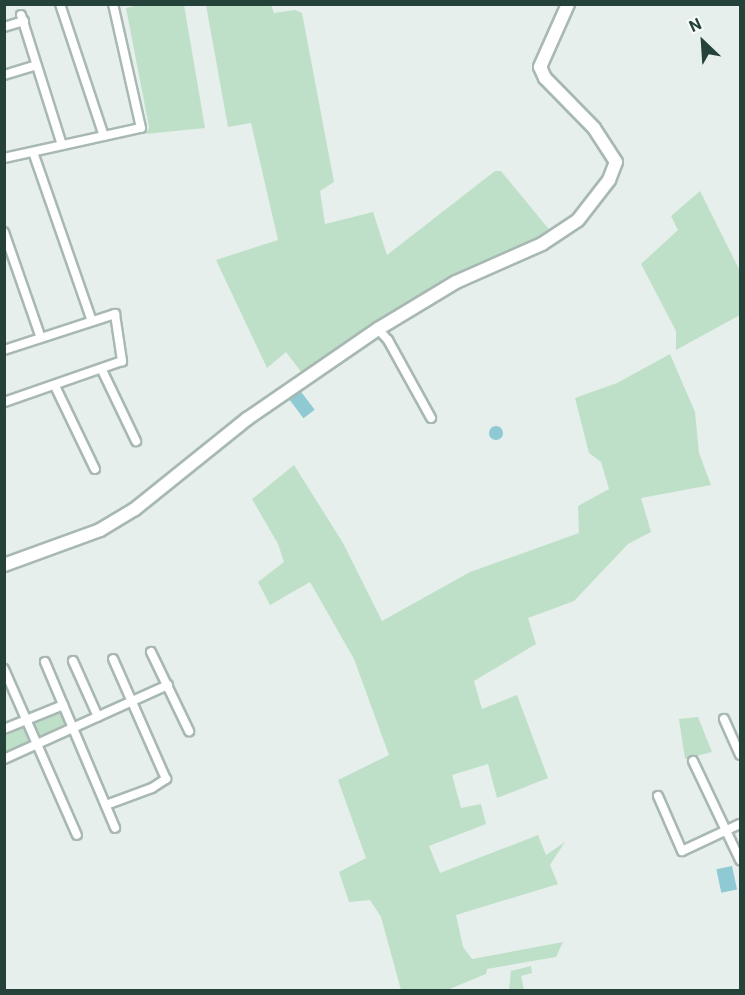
<!DOCTYPE html>
<html>
<head>
<meta charset="utf-8">
<style>
  body { margin:0 }
  #map { position:relative; width:745px; height:995px; overflow:hidden; background:#e6efeb; font-family:Roboto,sans-serif }
  div>[style] { position:absolute }
  .green>* { inset:0; background:#bfe0c8; transform-origin:0 0 }
  .water>* { inset:0; background:#8ec9d4; transform-origin:0 0 }
  .round { border-radius:50% }
  .roads { filter:drop-shadow(2px 0 #a8b8b2) drop-shadow(-2px 0 #a8b8b2) drop-shadow(0 2px #a8b8b2) drop-shadow(0 -2px #a8b8b2) }
  .street>* { height:8px; margin:-4px; padding:0 4px; transform-origin:4px; border-radius:4px; background:#fff }
  .secondary>* { height:12px; margin:-6px; padding:0 6px; transform-origin:6px; border-radius:6px; background:#fff }
  span { translate:-50% -50%; white-space:nowrap; text-align:center; line-height:1.15; -webkit-text-stroke:6px #f7fbf9; paint-order:stroke }
  .frame { position:absolute; inset:0; border:6px solid #24423a; pointer-events:none }
  .north { position:absolute; left:673px; top:12px; width:60px; height:60px; -webkit-text-stroke:4px #f7fbf9; paint-order:stroke; rotate:335deg; font-size:16px; font-weight:700; line-height:24px; text-align:center; color:#24423a }
  .north::after { content:''; display:block; margin:auto; width:21px; height:27px; background:#24423a; clip-path:polygon(50% 0,100% 100%,50% 72%,0 100%) }
</style>
</head>
<body>
<div id="map">
  <div class="green">
    <i style="clip-path:polygon(140px 5px,184px 5px,205px 128px,146px 134px,149px 127px,126px 8px)"></i>
    <i style="clip-path:polygon(206px 5px,271px 5px,274px 13px,295px 10px,302px 13px,334px 182px,320px 191px,325px 224px,373px 212px,387px 255px,495px 171px,501px 171px,552px 233px,369px 329px,302px 373px,286px 352px,267px 368px,216px 260px,278px 240px,251px 123px,228px 127px)"></i>
    <i style="clip-path:polygon(700px 191px,740px 271px,740px 315px,676px 350px,676px 331px,641px 264px,678px 230px,671px 216px)"></i>
    <i style="clip-path:polygon(670px 354px,695px 412px,699px 453px,711px 485px,641px 498px,651px 532px,628px 544px,574px 601px,528px 618px,536px 644px,474px 681px,482px 709px,517px 695px,548px 778px,497px 798px,488px 764px,452px 775px,461px 808px,481px 804px,486px 824px,429px 846px,440px 873px,538px 835px,546px 855px,565px 842px,550px 865px,558px 884px,456px 915px,463px 947px,472px 959px,563px 942px,556px 957px,487px 969px,486px 974px,447px 990px,401px 990px,381px 917px,370px 900px,349px 902px,339px 872px,366px 858px,338px 780px,389px 755px,354px 659px,310px 582px,270px 605px,258px 582px,284px 562px,278px 544px,252px 499px,294px 465px,343px 543px,382px 621px,470px 572px,579px 533px,578px 506px,609px 489px,601px 462px,589px 453px,575px 398px,617px 383px)"></i>
    <i style="left:61px;top:711px;width:17px;height:31px;rotate:66deg"></i>
    <i style="clip-path:polygon(698px 717px,712px 752px,685px 759px,679px 719px)"></i>
    <i style="clip-path:polygon(24px 727px,30px 742px,5px 753px,5px 736px)"></i>
    <i style="clip-path:polygon(531px 966px,532px 973px,521px 976px,524px 990px,509px 990px,511px 971px)"></i>
  </div>
  <div class="water">
    <i style="left:299px;top:389px;width:26px;height:14px;rotate:53deg"></i>
    <i class="round" style="left:489px;top:426px;width:14px;height:14px"></i>
    <i style="left:732px;top:866px;width:24px;height:16px;rotate:78deg"></i>
  </div>
  <div class="roads">
    <div class="street">
      <i style="left:60px;top:4px;width:139px;rotate:71.6deg"></i>
      <i style="left:21px;top:15px;width:136px;rotate:72.5deg"></i>
      <i style="left:4px;top:27px;width:21px;rotate:-17deg"></i>
      <i style="left:4px;top:75px;width:34px;rotate:-17deg"></i>
      <i style="left:33px;top:152px;width:179px;rotate:70.8deg"></i>
      <i style="left:4px;top:158px;width:140px;rotate:-12.4deg"></i>
      <i style="left:141px;top:128px;width:127px;rotate:-102.7deg"></i>
      <i style="left:4px;top:232px;width:112px;rotate:70.8deg"></i>
      <i style="left:378px;top:329px;width:15px;rotate:48deg"></i>
      <i style="left:388px;top:340px;width:89px;rotate:61.1deg"></i>
      <i style="left:4px;top:350px;width:117px;rotate:-18deg"></i>
      <i style="left:115px;top:314px;width:48px;rotate:81.5deg"></i>
      <i style="left:122px;top:361px;width:125px;rotate:160.8deg"></i>
      <i style="left:102px;top:370px;width:79px;rotate:64.4deg"></i>
      <i style="left:55px;top:386px;width:92px;rotate:64.3deg"></i>
      <i style="left:151px;top:652px;width:88px;rotate:64.3deg"></i>
      <i style="left:73px;top:661px;width:61px;rotate:65.9deg"></i>
      <i style="left:45px;top:662px;width:180px;rotate:67.1deg"></i>
      <i style="left:4px;top:669px;width:181px;rotate:66.3deg"></i>
      <i style="left:724px;top:719px;width:39px;rotate:66deg"></i>
      <i style="left:4px;top:729px;width:64px;rotate:-22.1deg"></i>
      <i style="left:4px;top:759px;width:180px;rotate:-24.3deg"></i>
      <i style="left:693px;top:761px;width:110px;rotate:64.6deg"></i>
      <i style="left:658px;top:796px;width:60px;rotate:66.4deg"></i>
      <i style="left:682px;top:851px;width:64px;rotate:-25deg"></i>
      <i style="left:106px;top:805px;width:49px;rotate:-20.3deg"></i>
      <i style="left:152px;top:788px;width:17px;rotate:-33deg"></i>
      <i style="left:166px;top:779px;width:131px;rotate:-113.8deg"></i>
    </div>
    <div class="secondary">
      <i style="left:4px;top:565px;width:102px;rotate:-20deg"></i>
      <i style="left:100px;top:530px;width:41px;rotate:-31deg"></i>
      <i style="left:135px;top:509px;width:144px;rotate:-38.8deg"></i>
      <i style="left:247px;top:419px;width:159px;rotate:-34.5deg"></i>
      <i style="left:378px;top:329px;width:91px;rotate:-31.1deg"></i>
      <i style="left:456px;top:282px;width:94px;rotate:-23.8deg"></i>
      <i style="left:542px;top:244px;width:43px;rotate:-33.7deg"></i>
      <i style="left:578px;top:220px;width:51px;rotate:-52.2deg"></i>
      <i style="left:609px;top:180px;width:19px;rotate:-69deg"></i>
      <i style="left:616px;top:162px;width:40px;rotate:-122.9deg"></i>
      <i style="left:594px;top:128px;width:70px;rotate:-134.4deg"></i>
      <i style="left:545px;top:78px;width:12px;rotate:-114deg"></i>
      <i style="left:540px;top:67px;width:69px;rotate:-66deg"></i>
    </div>
  </div>
  <div class="frame"></div>
  <div class="north">N</div>
</div>
</body>
</html>
